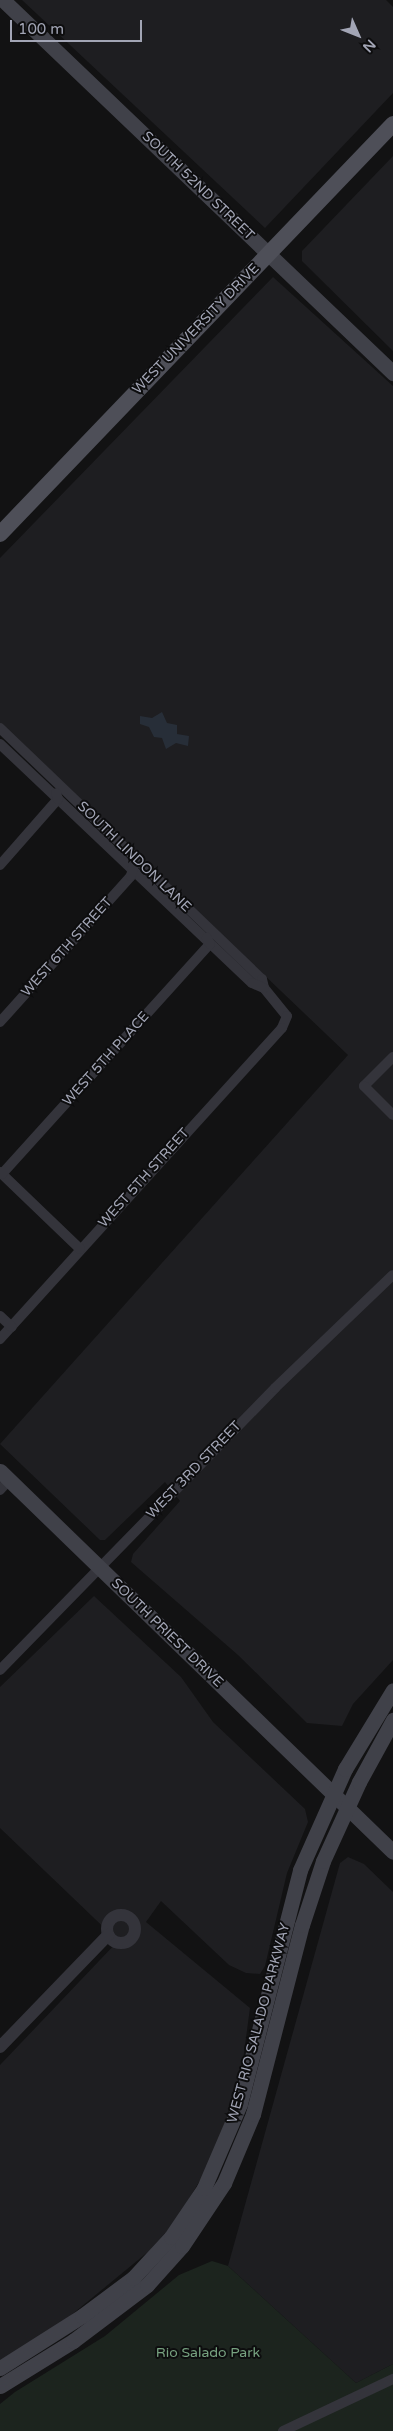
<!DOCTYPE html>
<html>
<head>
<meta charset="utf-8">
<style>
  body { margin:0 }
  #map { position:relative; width:393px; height:2431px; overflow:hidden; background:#121213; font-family:"Varela Round",sans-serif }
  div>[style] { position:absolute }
  .built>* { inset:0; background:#1e1e21 }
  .green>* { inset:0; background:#1c241e }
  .water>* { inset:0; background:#272e38 }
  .minor>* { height:10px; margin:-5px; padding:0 5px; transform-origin:5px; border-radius:5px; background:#34343b }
  .tertiary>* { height:12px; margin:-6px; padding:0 6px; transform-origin:6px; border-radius:6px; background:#34343b }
  .tertiary>.ring { margin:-6px; padding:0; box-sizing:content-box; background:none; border:12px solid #34343b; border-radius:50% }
  .secondary>* { height:15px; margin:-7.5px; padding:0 7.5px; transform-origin:7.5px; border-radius:7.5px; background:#404149 }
  .primary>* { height:16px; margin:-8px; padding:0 8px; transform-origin:8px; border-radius:8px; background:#4e4f58 }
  span { translate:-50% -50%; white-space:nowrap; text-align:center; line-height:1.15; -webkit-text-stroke:4px #0d0d0e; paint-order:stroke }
  .street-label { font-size:14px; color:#a2a5b5 }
  .park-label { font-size:14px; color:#77a280 }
  .north { position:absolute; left:333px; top:10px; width:50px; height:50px; -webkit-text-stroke:4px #0d0d0e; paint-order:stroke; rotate:134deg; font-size:14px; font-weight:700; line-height:20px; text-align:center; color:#a2a5b5 }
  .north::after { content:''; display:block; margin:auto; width:18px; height:22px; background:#a2a5b5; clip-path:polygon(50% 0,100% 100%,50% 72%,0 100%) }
  .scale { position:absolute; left:10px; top:20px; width:132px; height:22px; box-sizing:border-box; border:2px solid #a2a5b5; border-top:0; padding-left:6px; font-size:15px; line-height:18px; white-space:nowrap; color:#a2a5b5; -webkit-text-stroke:4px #0d0d0e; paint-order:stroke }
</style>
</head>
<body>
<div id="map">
  <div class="built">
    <i style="clip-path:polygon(22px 0,386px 0,393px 7px,393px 93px,265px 228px)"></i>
    <i style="clip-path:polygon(393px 156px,393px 351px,302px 261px,302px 251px)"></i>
    <i style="clip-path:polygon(273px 277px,393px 386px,393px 1660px,353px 1704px,342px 1726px,307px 1723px,238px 1655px,131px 1562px,133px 1554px,180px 1501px,165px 1482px,105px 1540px,100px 1540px,0 1444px,348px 1055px,0 723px,0 558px)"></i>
    <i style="clip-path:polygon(94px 1596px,181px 1677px,213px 1722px,305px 1809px,308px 1822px,287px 1873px,265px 1966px,260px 1974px,246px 1973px,229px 1965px,161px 1901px,146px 1922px,250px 2008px,242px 2068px,224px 2126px,208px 2167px,175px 2222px,149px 2251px,64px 2321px,0 2362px,0 2065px,118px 1941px,0 1828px,0 1687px)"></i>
    <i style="clip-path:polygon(348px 1857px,364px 1864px,393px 1892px,393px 2364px,356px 2383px,228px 2266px,340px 1863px)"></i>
  </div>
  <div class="green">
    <i style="clip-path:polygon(212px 2261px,228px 2266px,356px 2383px,393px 2364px,393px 2431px,0 2431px,0 2404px,15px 2392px,105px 2336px,179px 2275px)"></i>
  </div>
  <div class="water">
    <i style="clip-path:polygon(162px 712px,167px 723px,177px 725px,177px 734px,189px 736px,188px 746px,176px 743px,166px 749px,162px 738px,154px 737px,149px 727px,140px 724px,140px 716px,152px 718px)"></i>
  </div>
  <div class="minor">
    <i style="left:0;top:728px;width:363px;rotate:43.8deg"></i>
    <i style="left:262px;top:979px;width:9px;rotate:77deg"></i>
    <i style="left:264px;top:988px;width:36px;rotate:51deg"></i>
    <i style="left:287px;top:1016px;width:13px;rotate:113deg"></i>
    <i style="left:282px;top:1028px;width:420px;rotate:132.2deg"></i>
    <i style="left:0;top:744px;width:347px;rotate:43.5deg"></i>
    <i style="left:252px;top:983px;width:13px;rotate:23deg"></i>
    <i style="left:0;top:865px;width:88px;rotate:-48.7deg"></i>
    <i style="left:58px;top:799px;width:6px;rotate:-108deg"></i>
    <i style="left:0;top:1022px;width:196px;rotate:-48.1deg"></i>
    <i style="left:131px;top:876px;width:9px;rotate:-77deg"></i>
    <i style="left:393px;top:1057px;width:41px;rotate:135deg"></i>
    <i style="left:364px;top:1086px;width:41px;rotate:45deg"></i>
    <i style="left:0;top:1172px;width:111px;rotate:43.9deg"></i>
    <i style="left:2px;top:1174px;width:310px;rotate:-47.9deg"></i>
    <i style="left:210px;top:944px;width:7px;rotate:-117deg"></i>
    <i style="left:0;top:1316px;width:16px;rotate:43deg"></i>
    <i style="left:0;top:1490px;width:13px;rotate:-48deg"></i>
    <i style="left:0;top:1670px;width:394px;rotate:-45.7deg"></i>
    <i style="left:275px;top:1388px;width:163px;rotate:-43.8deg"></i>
    <i style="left:283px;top:2431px;width:122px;rotate:-25.3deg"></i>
  </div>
  <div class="tertiary">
    <i class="ring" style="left:107px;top:1915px;width:16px;height:16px"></i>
    <i style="left:0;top:2047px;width:156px;rotate:-46deg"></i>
  </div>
  <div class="secondary">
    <i style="left:3px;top:0;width:540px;rotate:43.72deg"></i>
    <i style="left:0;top:1471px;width:547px;rotate:44.11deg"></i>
    <i style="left:0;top:2368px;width:97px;rotate:-32.4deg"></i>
    <i style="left:82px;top:2316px;width:64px;rotate:-36.7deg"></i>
    <i style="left:133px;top:2278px;width:56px;rotate:-47.2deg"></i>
    <i style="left:171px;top:2237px;width:59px;rotate:-56deg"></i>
    <i style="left:204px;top:2188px;width:91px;rotate:-66.8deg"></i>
    <i style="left:240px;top:2104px;width:242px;rotate:-75.6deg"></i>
    <i style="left:300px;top:1870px;width:111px;rotate:-66deg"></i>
    <i style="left:345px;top:1769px;width:92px;rotate:-58.7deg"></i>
    <i style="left:0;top:2386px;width:86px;rotate:-31.7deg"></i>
    <i style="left:73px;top:2341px;width:93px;rotate:-37.1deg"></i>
    <i style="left:147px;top:2285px;width:52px;rotate:-48.1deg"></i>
    <i style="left:182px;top:2246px;width:76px;rotate:-56.3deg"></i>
    <i style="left:224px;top:2183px;width:75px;rotate:-67.2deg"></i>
    <i style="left:253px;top:2114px;width:195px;rotate:-75.5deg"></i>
    <i style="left:302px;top:1925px;width:67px;rotate:-71.8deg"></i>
    <i style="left:323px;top:1861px;width:87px;rotate:-65.5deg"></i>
    <i style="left:359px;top:1782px;width:71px;rotate:-61.3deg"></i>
  </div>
  <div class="primary">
    <i style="left:0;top:534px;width:568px;rotate:-46.21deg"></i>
  </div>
  <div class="street-label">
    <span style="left:198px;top:186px;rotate:44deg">SOUTH 52ND STREET</span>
    <span style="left:196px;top:329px;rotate:-46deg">WEST UNIVERSITY DRIVE</span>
    <span style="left:134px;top:857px;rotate:44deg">SOUTH LINDON LANE</span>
    <span style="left:67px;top:947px;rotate:-48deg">WEST 6TH STREET</span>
    <span style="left:106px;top:1059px;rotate:-48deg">WEST 5TH PLACE</span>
    <span style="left:144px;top:1178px;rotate:-48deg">WEST 5TH STREET</span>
    <span style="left:194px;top:1470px;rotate:-46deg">WEST 3RD STREET</span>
    <span style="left:167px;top:1633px;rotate:44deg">SOUTH PRIEST DRIVE</span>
    <span style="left:259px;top:2023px;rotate:-75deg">WEST RIO SALADO PARKWAY</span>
  </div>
  <div class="park-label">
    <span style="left:208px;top:2353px">Rio Salado Park</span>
  </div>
  <div class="north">N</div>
  <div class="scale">100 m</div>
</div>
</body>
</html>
